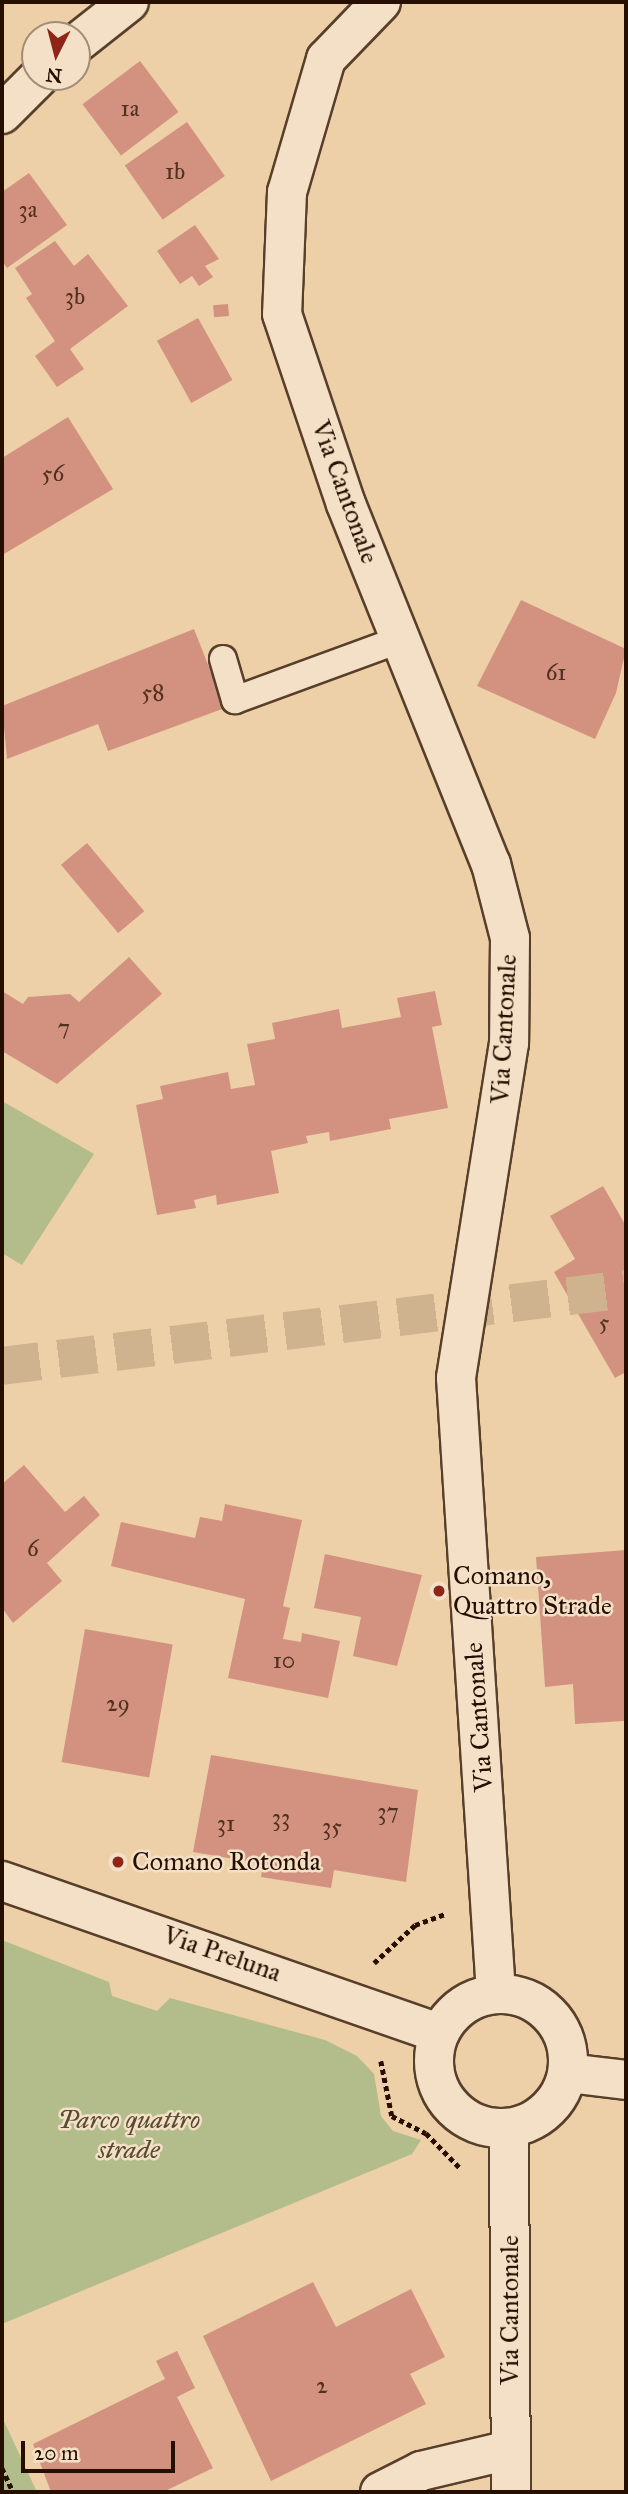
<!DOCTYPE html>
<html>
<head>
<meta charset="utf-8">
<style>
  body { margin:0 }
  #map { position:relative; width:628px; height:2494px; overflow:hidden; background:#edd0a7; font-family:"IM FELL Great Primer",serif }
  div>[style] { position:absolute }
  .green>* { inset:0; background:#b3bc8b }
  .building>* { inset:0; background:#d3927f; transform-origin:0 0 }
  .trunk-tunnel>* { height:38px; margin-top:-19px; transform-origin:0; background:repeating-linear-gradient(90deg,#cfb38e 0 38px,transparent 0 57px) }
  .path>* { height:4.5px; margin-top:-2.25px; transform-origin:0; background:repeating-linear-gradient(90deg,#260f00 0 5px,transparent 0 8.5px) }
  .roads { filter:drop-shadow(2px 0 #583f2a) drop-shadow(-2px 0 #583f2a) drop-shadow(0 2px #583f2a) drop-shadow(0 -2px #583f2a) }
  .service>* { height:26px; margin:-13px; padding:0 13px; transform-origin:13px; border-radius:13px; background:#f3e0c6 }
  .minor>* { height:38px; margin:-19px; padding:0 19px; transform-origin:19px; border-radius:19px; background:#f3e0c6 }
  .tertiary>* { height:38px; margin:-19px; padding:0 19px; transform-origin:19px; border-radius:19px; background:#f3e0c6 }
  .tertiary>.ring { margin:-19px; padding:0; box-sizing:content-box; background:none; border:38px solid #f3e0c6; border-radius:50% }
  .dots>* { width:19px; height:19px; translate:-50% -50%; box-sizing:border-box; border:4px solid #f3e0c6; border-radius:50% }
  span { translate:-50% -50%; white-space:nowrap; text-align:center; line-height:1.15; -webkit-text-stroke:5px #f3e0c6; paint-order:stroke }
  .number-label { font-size:23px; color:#513020 }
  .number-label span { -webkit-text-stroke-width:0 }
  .street-label { font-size:26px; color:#260f00 }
  .poi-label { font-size:26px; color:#260f00 }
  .left { translate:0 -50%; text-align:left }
  .park-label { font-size:26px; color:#574c31; font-style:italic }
  .frame { position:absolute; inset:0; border:4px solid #260f00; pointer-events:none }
  .north { position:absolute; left:21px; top:21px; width:70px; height:70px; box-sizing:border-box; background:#f3e0c6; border:2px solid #a18c77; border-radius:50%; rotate:186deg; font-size:19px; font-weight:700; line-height:28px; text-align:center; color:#260f00 }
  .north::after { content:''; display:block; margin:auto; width:24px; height:32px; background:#8f2418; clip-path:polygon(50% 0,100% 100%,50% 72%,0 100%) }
  .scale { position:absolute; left:21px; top:2441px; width:154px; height:32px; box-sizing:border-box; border:4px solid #260f00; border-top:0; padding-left:9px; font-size:21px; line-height:24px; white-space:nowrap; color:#260f00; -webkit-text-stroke:5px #f3e0c6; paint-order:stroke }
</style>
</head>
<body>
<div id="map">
  <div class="green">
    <i style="clip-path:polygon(2px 1101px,94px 1154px,22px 1265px,2px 1253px)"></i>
    <i style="clip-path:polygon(2px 1940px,109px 1982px,112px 1996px,157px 2011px,170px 1998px,325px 2040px,357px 2056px,374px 2074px,381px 2116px,393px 2131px,421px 2140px,412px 2154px,2px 2324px)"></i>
    <i style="clip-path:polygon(2px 2417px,37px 2492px,2px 2492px)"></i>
  </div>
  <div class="building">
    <i style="left:140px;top:61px;width:64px;height:72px;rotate:53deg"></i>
    <i style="left:187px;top:122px;width:66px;height:76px;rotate:55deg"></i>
    <i style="clip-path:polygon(29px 173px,67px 225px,7px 268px,2px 261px,2px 192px)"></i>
    <i style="clip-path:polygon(195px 225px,219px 259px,205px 266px,213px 277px,199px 286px,192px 276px,180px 284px,157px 251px)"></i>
    <i style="clip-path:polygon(55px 241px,74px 266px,88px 254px,128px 306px,70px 349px,84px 369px,57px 387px,35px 356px,55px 341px,26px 298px,32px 294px,15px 268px)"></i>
    <i style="left:228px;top:304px;width:12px;height:15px;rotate:85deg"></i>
    <i style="left:198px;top:318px;width:71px;height:47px;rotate:61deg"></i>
    <i style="clip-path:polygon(68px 417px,113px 489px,4px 554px,2px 458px)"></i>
    <i style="clip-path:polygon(521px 600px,626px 649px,616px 693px,595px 739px,477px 686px)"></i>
    <i style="clip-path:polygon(194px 629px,225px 708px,108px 751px,98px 724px,7px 759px,2px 706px)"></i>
    <i style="left:87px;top:843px;width:89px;height:34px;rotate:50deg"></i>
    <i style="clip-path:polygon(129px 957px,162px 994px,57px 1084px,2px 1051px,2px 991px,23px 1004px,28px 997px,70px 994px,79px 1002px)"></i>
    <i style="clip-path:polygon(435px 991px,442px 1025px,432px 1027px,448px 1108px,389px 1119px,391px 1129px,330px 1141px,329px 1132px,306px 1136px,308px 1143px,271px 1151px,279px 1193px,217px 1205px,216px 1195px,194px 1200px,196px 1208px,157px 1215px,136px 1105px,163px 1099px,160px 1086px,228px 1072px,231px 1089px,255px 1085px,247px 1044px,275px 1039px,272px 1023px,339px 1009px,342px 1028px,401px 1017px,397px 998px)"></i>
    <i style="clip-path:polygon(603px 1186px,626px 1226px,626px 1372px,615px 1378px,554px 1272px,575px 1259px,550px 1216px)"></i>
    <i style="clip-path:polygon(24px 1465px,65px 1512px,84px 1496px,100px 1515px,47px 1563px,62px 1581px,13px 1623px,2px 1608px,2px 1484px)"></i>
    <i style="clip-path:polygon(225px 1504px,302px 1520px,283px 1606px,290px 1608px,283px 1639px,301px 1642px,302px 1633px,340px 1641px,328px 1698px,228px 1678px,245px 1599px,111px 1566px,121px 1522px,195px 1538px,200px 1517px,222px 1521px)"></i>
    <i style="clip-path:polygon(626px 1550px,624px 1721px,575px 1724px,573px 1684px,545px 1687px,536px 1557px)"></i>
    <i style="clip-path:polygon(325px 1554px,422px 1575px,397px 1666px,353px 1656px,361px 1617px,314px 1608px)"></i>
    <i style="left:85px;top:1629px;width:89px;height:135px;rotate:10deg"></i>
    <i style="clip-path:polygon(211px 1755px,418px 1790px,406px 1882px,334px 1870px,331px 1888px,261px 1877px,263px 1864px,193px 1852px)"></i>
    <i style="clip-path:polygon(313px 2282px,336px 2327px,411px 2289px,445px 2357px,410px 2374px,426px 2404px,271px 2481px,203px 2336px)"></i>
    <i style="clip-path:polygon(177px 2351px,195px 2388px,177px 2397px,213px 2468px,163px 2492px,51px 2492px,33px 2444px,165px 2379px,156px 2361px)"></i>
  </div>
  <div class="trunk-tunnel">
    <i style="left:2px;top:1366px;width:629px;rotate:-7.03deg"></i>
  </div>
  <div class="path">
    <i style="left:374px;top:1963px;width:56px;rotate:-42.8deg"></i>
    <i style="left:415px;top:1925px;width:33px;rotate:-20deg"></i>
    <i style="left:381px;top:2061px;width:56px;rotate:78.7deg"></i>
    <i style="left:392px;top:2116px;width:38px;rotate:27deg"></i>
    <i style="left:426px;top:2133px;width:50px;rotate:45.8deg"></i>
    <i style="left:2px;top:2468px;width:26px;rotate:65deg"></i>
  </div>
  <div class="roads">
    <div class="service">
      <i style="left:223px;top:659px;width:43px;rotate:73.7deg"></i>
      <i style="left:235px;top:700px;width:178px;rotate:-20.1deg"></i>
    </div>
    <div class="minor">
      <i style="left:381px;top:2px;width:79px;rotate:134deg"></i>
      <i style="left:326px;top:59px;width:139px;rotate:106.3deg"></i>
      <i style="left:287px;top:192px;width:122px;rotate:92.3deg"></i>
      <i style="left:282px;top:314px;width:200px;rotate:71.4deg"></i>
      <i style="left:346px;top:504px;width:388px;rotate:68.1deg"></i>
      <i style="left:491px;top:864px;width:76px;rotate:75.6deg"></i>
      <i style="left:510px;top:938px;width:105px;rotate:90.5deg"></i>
      <i style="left:509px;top:1043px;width:339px;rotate:99deg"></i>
      <i style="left:456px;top:1378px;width:617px;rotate:86.28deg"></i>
      <i style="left:77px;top:43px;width:66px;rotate:-38.3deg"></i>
      <i style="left:2px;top:114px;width:52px;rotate:-45deg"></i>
      <i style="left:509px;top:2128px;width:364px;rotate:89.7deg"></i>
      <i style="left:380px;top:2492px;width:46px;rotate:-27.1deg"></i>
      <i style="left:421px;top:2471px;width:91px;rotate:-13.3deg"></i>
    </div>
    <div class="tertiary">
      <i style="left:2px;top:1881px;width:463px;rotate:19.2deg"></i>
      <i class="ring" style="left:434px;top:1994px;width:96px;height:96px"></i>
      <i style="left:568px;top:2073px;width:58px;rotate:6.9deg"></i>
    </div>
  </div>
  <div class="dots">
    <i style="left:439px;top:1591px;background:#8f2418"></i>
    <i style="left:118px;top:1862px;background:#8f2418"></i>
  </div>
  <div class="number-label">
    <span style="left:130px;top:108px">1a</span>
    <span style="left:175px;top:171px">1b</span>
    <span style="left:28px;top:209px">3a</span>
    <span style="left:75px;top:296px">3b</span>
    <span style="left:53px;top:473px">56</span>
    <span style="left:556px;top:672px">61</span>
    <span style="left:153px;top:692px">58</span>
    <span style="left:64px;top:1027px">7</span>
    <span style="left:604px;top:1322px">5</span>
    <span style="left:33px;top:1548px">6</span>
    <span style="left:284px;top:1660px">10</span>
    <span style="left:118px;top:1703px">29</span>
    <span style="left:388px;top:1811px">37</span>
    <span style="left:281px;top:1817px">33</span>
    <span style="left:226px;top:1823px">31</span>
    <span style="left:332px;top:1826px">35</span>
    <span style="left:322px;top:2385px">2</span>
  </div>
  <div class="street-label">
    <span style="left:345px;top:492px;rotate:70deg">Via Cantonale</span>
    <span style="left:504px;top:1029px;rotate:-87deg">Via Cantonale</span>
    <span style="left:479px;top:1717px;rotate:-94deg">Via Cantonale</span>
    <span style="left:222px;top:1954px;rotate:19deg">Via Preluna</span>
    <span style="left:510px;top:2310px;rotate:-90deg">Via Cantonale</span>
  </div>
  <div class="poi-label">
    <span class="left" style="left:453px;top:1591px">Comano,<br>Quattro Strade</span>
    <span class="left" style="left:132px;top:1862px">Comano Rotonda</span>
  </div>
  <div class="park-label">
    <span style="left:129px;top:2135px">Parco quattro<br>strade</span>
  </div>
  <div class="frame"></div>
  <div class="north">N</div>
  <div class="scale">20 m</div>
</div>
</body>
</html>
